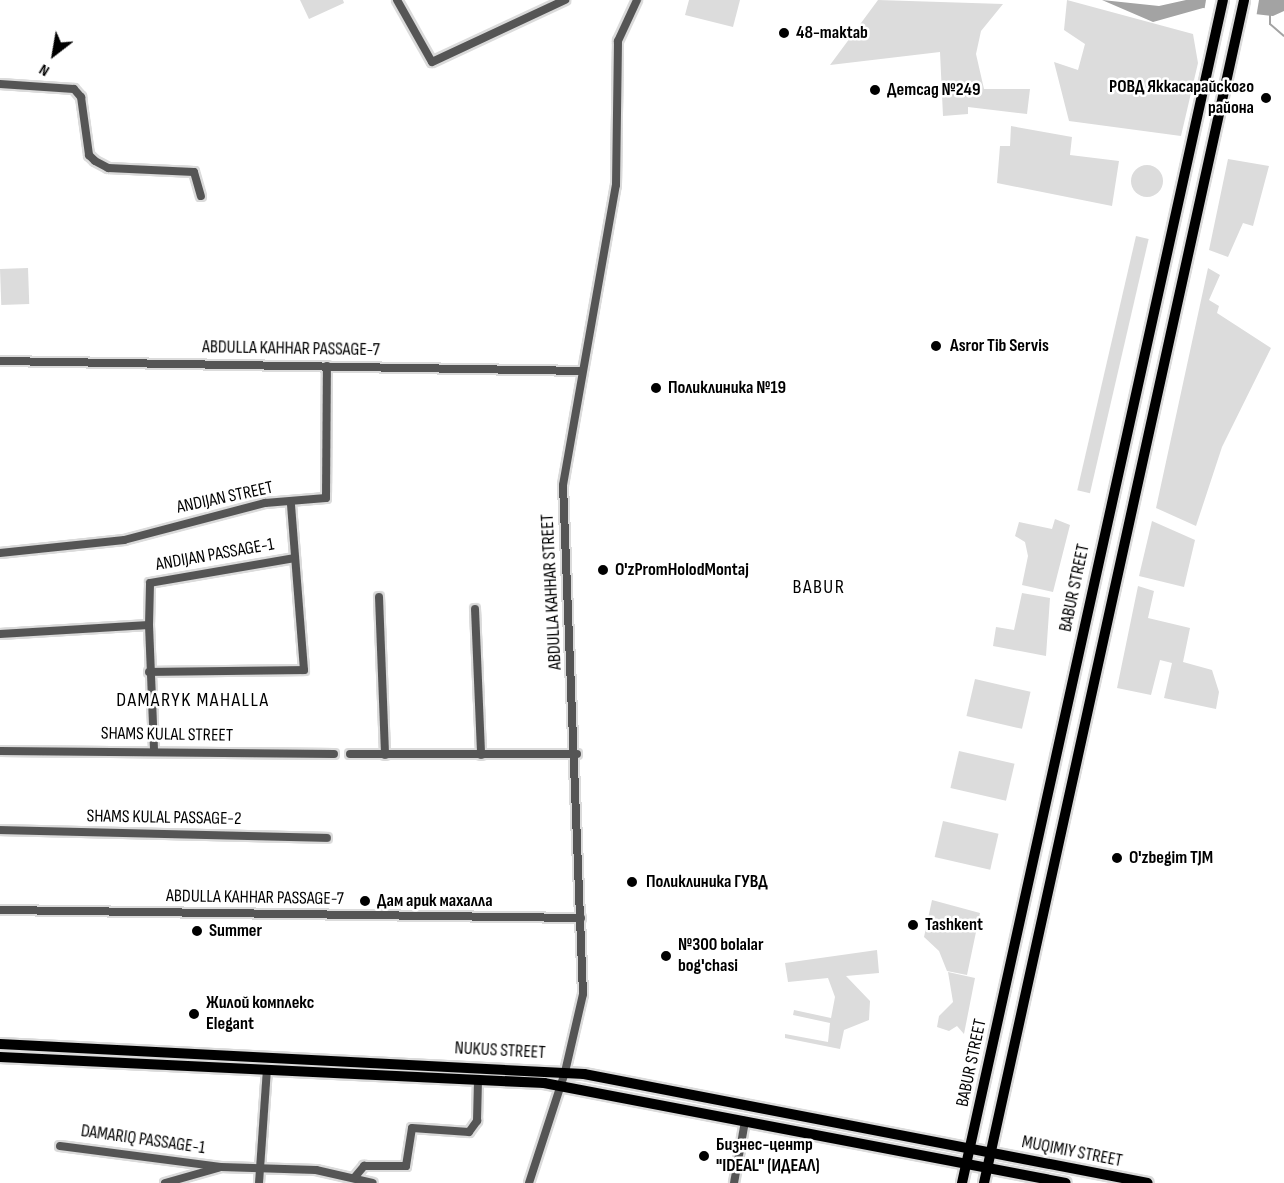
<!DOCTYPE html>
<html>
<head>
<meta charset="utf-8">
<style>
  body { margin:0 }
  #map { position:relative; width:1284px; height:1183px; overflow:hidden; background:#fff; font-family:"Sofia Sans Condensed",sans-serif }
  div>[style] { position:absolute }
  .green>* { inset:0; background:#dcdcdc; transform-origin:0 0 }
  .round { border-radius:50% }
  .water>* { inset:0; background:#a3a3a3 }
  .pier>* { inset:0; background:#fff }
  .stream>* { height:2px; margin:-1px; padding:0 1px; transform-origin:1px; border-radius:1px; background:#a3a3a3 }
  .roads { filter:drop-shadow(2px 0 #dbdbdb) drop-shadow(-2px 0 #dbdbdb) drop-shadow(0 2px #dbdbdb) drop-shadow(0 -2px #dbdbdb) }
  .minor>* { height:8px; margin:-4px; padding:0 4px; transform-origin:4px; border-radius:4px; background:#555 }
  .major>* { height:10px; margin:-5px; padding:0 5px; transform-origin:5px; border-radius:5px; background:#000 }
  .dots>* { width:16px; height:16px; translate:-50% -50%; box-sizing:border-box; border:3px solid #fff; border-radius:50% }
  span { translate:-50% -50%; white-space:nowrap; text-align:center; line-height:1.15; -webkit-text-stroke:5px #fff; paint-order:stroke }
  .poi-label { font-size:18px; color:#000; font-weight:700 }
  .left { translate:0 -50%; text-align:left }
  .right { translate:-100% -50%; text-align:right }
  .street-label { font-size:18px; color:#000 }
  .neighbourhood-label { font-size:20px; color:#000; letter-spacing:1.5px }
  .north { position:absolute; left:24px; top:24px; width:60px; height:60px; -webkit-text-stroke:4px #fff; paint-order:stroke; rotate:211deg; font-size:16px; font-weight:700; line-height:24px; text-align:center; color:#000 }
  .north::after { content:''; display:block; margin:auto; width:21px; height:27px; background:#000; clip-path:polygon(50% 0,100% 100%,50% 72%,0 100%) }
</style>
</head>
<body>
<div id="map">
  <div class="green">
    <i style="clip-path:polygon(300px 0,343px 0,344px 3px,309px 19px)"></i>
    <i style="clip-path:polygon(689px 0,740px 0,733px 27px,685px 15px)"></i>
    <i style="clip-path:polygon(878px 0,1003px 4px,981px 31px,976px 54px,984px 89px,1030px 89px,1027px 114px,968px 107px,968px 114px,943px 116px,940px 52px,830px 65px)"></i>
    <i style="clip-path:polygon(1067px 0,1193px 34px,1198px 63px,1181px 136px,1069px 121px,1054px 62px,1078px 70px,1085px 44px,1064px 30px)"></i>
    <i style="clip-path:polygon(1011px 126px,1072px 137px,1070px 155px,1119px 161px,1112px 206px,997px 183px,1000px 146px,1010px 146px)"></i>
    <i style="clip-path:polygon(1228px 159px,1269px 166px,1253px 226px,1243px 223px,1228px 257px,1209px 250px)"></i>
    <i class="round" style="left:1131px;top:165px;width:32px;height:32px"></i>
    <i style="left:1136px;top:236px;width:13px;height:261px;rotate:13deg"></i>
    <i style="left:28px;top:268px;width:36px;height:28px;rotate:88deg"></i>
    <i style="clip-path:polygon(1208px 268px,1220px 275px,1209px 300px,1219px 306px,1217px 313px,1271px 348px,1222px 447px,1196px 526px,1156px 508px)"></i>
    <i style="clip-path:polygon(1055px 519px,1070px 525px,1053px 592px,1022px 585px,1028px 556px,1025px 542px,1015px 536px,1019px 522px,1052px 529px)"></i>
    <i style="clip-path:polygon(1152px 521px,1195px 540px,1184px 587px,1139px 576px)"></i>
    <i style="clip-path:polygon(1138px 586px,1154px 591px,1148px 618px,1190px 628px,1183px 662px,1212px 670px,1219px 692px,1216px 709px,1164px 698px,1172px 663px,1160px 660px,1151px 695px,1117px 688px)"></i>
    <i style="clip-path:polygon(1022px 593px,1050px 598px,1046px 656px,993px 646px,996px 627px,1014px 630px)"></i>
    <i style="left:975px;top:679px;width:57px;height:38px;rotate:13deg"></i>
    <i style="left:959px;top:751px;width:57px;height:38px;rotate:13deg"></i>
    <i style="left:943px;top:821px;width:57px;height:37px;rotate:13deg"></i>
    <i style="clip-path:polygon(932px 900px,980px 913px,967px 975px,947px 971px,939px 951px,924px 937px)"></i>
    <i style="clip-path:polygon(877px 950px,879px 973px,846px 976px,870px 1001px,869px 1020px,844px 1030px,840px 1049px,785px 1038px,785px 1034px,828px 1042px,830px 1023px,793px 1015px,794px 1010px,831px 1018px,835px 997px,828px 978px,788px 982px,785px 963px)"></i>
    <i style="clip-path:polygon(948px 972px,975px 978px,964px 1034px,957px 1026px,949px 1031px,937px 1027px,939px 1016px,953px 1002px)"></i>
  </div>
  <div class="water">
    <i style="clip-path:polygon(1102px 0,1159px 6px,1186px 0,1284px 0,1284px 11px,1273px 16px,1203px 8px,1153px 22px)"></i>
  </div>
  <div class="pier">
    <i style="clip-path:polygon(1206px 0,1259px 0,1256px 18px,1204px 12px)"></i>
  </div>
  <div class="stream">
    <i style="left:1270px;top:15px;width:9px;rotate:90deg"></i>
    <i style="left:1270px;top:24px;width:18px;rotate:41deg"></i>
  </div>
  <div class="roads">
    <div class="minor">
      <i style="left:397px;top:0;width:71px;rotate:60.6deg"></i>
      <i style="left:432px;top:62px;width:147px;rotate:-25deg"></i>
      <i style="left:0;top:84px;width:74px;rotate:3.9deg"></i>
      <i style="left:74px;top:89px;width:11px;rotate:49deg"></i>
      <i style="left:81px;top:97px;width:59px;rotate:82.1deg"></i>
      <i style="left:89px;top:155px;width:8px;rotate:45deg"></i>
      <i style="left:95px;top:161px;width:15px;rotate:28deg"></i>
      <i style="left:108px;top:168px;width:86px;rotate:2.7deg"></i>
      <i style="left:194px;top:172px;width:25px;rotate:74deg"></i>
      <i style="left:0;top:361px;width:582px;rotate:0.98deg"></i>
      <i style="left:0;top:553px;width:125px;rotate:-6deg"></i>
      <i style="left:124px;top:540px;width:146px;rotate:-14.7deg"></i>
      <i style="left:265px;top:503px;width:61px;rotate:-4.7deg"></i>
      <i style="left:326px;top:498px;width:132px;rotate:-89.6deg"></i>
      <i style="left:379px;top:597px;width:158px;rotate:87.8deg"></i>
      <i style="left:475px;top:609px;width:146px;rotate:87.6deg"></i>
      <i style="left:149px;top:625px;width:124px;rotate:87.7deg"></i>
      <i style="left:0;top:634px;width:149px;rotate:-3.5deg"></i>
      <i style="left:149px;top:625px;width:42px;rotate:-88.6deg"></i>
      <i style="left:150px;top:583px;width:146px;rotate:-9.8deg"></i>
      <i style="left:149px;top:672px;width:155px;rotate:-0.7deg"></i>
      <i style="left:304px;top:670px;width:168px;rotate:-94.5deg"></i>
      <i style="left:0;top:751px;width:334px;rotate:0.5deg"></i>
      <i style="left:350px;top:754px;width:227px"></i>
      <i style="left:0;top:830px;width:327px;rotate:1.4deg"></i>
      <i style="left:0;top:910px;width:581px;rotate:0.79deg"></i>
      <i style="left:60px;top:1146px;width:162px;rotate:7.4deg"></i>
      <i style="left:221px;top:1167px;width:95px;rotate:1.8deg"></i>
      <i style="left:316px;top:1170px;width:58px;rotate:12.8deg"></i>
      <i style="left:354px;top:1178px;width:16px;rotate:-50deg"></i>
      <i style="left:364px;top:1166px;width:42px"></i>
      <i style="left:406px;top:1166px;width:38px;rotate:-81deg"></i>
      <i style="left:412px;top:1128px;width:57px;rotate:4deg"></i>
      <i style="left:469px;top:1132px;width:14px;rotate:-54deg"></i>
      <i style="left:477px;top:1121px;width:41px;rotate:-88.6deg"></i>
      <i style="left:165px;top:1183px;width:55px;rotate:-15.8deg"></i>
      <i style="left:259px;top:1183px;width:113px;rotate:-86deg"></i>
      <i style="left:529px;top:1183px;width:117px;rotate:-72deg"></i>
      <i style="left:565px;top:1072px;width:80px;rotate:-77deg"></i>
      <i style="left:583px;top:994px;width:509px;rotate:-92.25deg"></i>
      <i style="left:563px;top:485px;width:305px;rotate:-80deg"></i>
      <i style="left:616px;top:185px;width:144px;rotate:-89.2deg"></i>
      <i style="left:618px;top:41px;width:45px;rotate:-65.1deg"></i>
      <i style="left:734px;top:1183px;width:63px;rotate:-79.9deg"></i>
    </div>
    <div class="major">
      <i style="left:0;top:1044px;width:585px;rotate:2.94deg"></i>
      <i style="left:584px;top:1074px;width:574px;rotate:10.94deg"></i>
      <i style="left:0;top:1057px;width:545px;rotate:2.74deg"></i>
      <i style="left:544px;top:1083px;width:531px;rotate:10.84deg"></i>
      <i style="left:962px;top:1183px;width:1211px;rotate:-77.56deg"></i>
      <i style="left:984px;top:1183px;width:1211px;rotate:-77.6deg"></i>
    </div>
  </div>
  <div class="dots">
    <i style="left:784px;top:33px;background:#000"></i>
    <i style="left:875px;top:90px;background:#000"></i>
    <i style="left:1266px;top:98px;background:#000"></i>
    <i style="left:936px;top:346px;background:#000"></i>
    <i style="left:656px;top:388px;background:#000"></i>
    <i style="left:603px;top:570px;background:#000"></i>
    <i style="left:1117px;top:858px;background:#000"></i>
    <i style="left:632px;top:882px;background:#000"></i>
    <i style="left:365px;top:901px;background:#000"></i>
    <i style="left:913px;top:925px;background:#000"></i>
    <i style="left:197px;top:931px;background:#000"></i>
    <i style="left:666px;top:956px;background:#000"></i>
    <i style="left:194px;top:1014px;background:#000"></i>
    <i style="left:704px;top:1156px;background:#000"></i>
  </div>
  <div class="poi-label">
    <span class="left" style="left:796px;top:33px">48-maktab</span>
    <span class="right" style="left:1254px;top:98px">РОВД Яккасарайского<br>района</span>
    <span class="left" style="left:887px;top:90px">Детсад №249</span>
    <span class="left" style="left:950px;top:346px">Asror Tib Servis</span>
    <span class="left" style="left:668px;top:388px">Поликлиника №19</span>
    <span class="left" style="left:615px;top:570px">O'zPromHolodMontaj</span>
    <span class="left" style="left:1129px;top:858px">O'zbegim TJM</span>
    <span class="left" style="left:646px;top:882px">Поликлиника ГУВД</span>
    <span class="left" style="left:377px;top:901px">Дам арик махалла</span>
    <span class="left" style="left:925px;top:925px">Tashkent</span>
    <span class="left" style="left:209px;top:931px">Summer</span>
    <span class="left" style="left:678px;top:956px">№300 bolalar<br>bog'chasi</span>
    <span class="left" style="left:206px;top:1014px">Жилой комплекс<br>Elegant</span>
    <span class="left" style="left:716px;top:1156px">Бизнес-центр<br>"IDEAL" (ИДЕАЛ)</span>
  </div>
  <div class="street-label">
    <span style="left:291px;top:349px;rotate:1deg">ABDULLA KAHHAR PASSAGE-7</span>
    <span style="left:225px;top:498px;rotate:-12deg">ANDIJAN STREET</span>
    <span style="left:215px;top:555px;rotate:-10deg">ANDIJAN PASSAGE-1</span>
    <span style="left:1075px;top:588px;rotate:-78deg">BABUR STREET</span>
    <span style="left:552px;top:592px;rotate:-93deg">ABDULLA KAHHAR STREET</span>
    <span style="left:167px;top:735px;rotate:1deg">SHAMS KULAL STREET</span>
    <span style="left:164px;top:818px;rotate:1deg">SHAMS KULAL PASSAGE-2</span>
    <span style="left:255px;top:898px;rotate:1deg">ABDULLA KAHHAR PASSAGE-7</span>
    <span style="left:500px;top:1051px;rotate:3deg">NUKUS STREET</span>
    <span style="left:972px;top:1063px;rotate:-78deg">BABUR STREET</span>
    <span style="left:143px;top:1140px;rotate:8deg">DAMARIQ PASSAGE-1</span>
    <span style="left:1072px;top:1152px;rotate:11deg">MUQIMIY STREET</span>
  </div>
  <div class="neighbourhood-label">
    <span style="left:819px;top:587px">BABUR</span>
    <span style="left:193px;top:700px">DAMARYK MAHALLA</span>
  </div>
  <div class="north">N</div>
</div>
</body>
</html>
